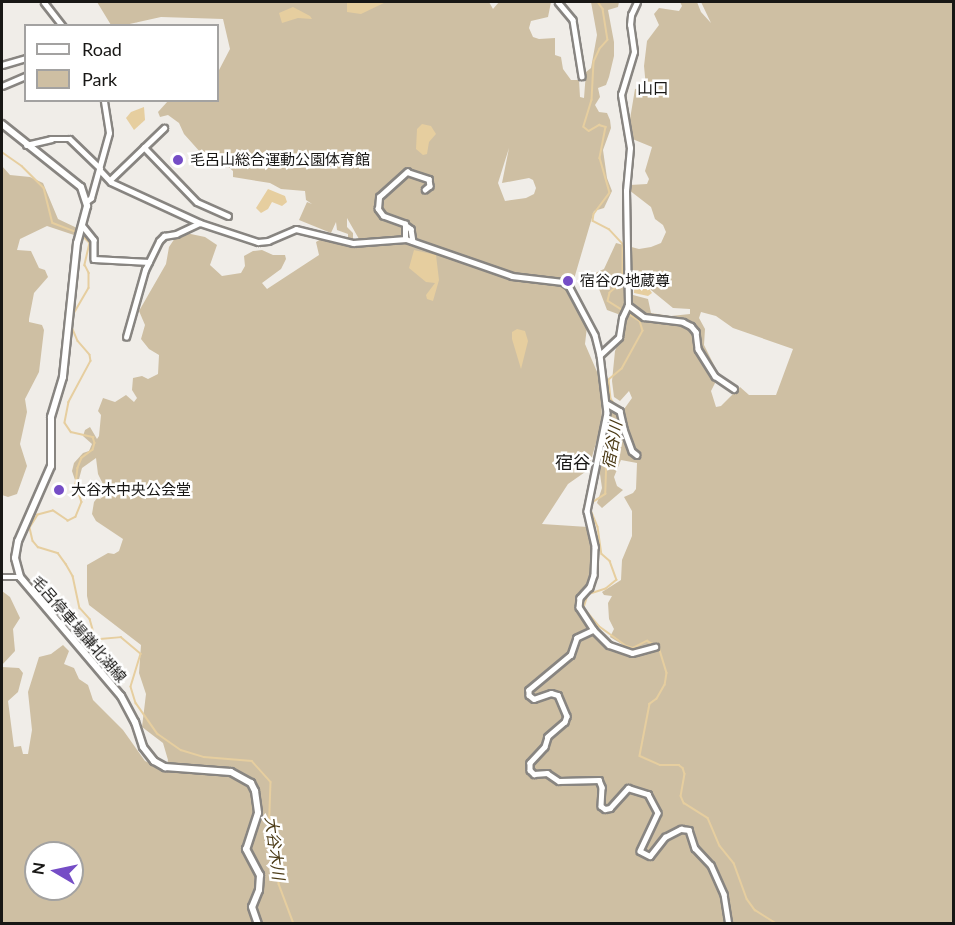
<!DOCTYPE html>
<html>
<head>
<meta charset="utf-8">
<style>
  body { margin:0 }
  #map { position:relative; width:955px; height:925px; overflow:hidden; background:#f0ede8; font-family:Lato,"Noto Sans JP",sans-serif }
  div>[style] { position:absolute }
  .green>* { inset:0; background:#cebfa3 }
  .water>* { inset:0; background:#e6ce9f }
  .stream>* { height:1.5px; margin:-0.75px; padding:0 0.75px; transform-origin:0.75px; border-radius:0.75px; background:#e6ce9f }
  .roads { filter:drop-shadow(2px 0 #888581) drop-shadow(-2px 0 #888581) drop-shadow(0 2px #888581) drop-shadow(0 -2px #888581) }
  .minor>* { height:4.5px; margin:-2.25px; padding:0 2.25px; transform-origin:2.25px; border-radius:2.25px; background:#fff }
  .major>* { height:6px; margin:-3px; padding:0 3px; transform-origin:3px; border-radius:3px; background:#fff }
  .dots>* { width:16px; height:16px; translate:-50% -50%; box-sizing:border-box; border:3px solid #fff; border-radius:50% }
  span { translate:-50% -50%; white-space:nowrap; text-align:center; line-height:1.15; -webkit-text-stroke:5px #fff; paint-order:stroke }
  .poi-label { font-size:15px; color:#181715 }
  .left { translate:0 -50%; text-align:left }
  .street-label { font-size:15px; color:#181715 }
  .neighbourhood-label { font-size:16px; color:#181715 }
  .water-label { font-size:16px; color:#4b3a15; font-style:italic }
  .quarter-label { font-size:18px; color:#181715 }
  .frame { position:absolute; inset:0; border:3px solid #181715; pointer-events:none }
  .legend { position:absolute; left:24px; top:24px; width:195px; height:78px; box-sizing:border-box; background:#fff; border:2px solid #a3a2a1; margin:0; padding:8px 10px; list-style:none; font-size:18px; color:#181715 }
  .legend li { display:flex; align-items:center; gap:12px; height:30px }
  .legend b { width:30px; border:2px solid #a3a2a1 }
  .north { position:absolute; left:24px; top:841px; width:60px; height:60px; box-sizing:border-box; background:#fff; border:2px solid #a3a2a1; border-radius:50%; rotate:279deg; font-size:16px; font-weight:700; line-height:24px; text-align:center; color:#181715 }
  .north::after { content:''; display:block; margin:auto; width:21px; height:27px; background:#754dc6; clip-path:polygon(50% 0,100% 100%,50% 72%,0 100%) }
</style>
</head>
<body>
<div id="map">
  <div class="green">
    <i style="clip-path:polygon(evenodd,97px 2px,489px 2px,493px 9px,499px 2px,551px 2px,548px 17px,531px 21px,529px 28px,533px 37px,539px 39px,555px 38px,555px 55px,561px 57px,563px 69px,571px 80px,579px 80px,580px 97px,584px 98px,586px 72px,591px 68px,597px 35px,591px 2px,619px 2px,618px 7px,608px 10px,614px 42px,614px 56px,609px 77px,606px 85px,598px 88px,600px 97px,595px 105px,599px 112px,607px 113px,610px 120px,611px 128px,603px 150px,607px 178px,612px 191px,604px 208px,594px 211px,574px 279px,576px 305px,587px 327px,585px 344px,601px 381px,602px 423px,588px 470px,568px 484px,542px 524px,588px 527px,593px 546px,590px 571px,592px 578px,578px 598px,577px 609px,594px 635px,611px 650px,629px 656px,630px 649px,610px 637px,614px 629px,609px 619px,608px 603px,612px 596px,604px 595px,602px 592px,621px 580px,622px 560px,632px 536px,632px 511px,624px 497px,633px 493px,636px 489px,637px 463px,621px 460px,614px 477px,617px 486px,623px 490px,602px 508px,597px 503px,602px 488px,599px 467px,611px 413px,622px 412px,632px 398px,629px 391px,620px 401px,614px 397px,612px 381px,615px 351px,627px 321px,626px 317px,607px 310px,596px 281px,592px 279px,593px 274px,604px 269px,616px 243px,639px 249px,651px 247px,661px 243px,666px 232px,663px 225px,655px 219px,651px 207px,629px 190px,630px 185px,647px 184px,649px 179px,645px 171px,652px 147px,630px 138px,629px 125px,635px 89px,646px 87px,644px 66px,647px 41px,659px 25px,654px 14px,659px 8px,679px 11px,682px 6px,680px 2px,697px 2px,701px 12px,711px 23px,701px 2px,953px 2px,953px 923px,2px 923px,2px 667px,19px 668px,23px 673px,18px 692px,8px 701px,14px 747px,21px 746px,23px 754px,28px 754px,32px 730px,28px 692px,39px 657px,51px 654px,63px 645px,69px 651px,64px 664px,74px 668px,79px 679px,88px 685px,93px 700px,123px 730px,145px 761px,165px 770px,168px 760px,163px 743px,142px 727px,146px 694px,139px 673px,141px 645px,89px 605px,87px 596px,87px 565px,108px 553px,114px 554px,119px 551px,123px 539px,96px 521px,92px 514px,94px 502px,105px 488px,98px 474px,96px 458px,82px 468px,79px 479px,75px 480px,72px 471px,74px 463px,83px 453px,89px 451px,92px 444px,83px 436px,85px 430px,90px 427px,97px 439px,99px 436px,101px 415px,98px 411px,103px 398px,115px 402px,126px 395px,134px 402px,137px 398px,132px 390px,133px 378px,142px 376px,148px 379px,158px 374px,159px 355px,149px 349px,141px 339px,145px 325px,139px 311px,166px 264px,169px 247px,175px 238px,186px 233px,205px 237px,217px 245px,210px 265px,222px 276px,241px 273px,245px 266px,244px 256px,253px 251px,262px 250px,273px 255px,285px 255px,286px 259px,281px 269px,262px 283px,267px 289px,319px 255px,316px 242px,321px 239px,363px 246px,347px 218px,347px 227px,353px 233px,353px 240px,348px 241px,348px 234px,337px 230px,336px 222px,331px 233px,299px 220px,307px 202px,312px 204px,306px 200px,305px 191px,281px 189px,270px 183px,233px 177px,233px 171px,212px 152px,201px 153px,184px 134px,179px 123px,168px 115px,160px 117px,158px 112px,168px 101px,218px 100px,218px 72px,230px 49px,223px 19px,161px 17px,125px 25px,111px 25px,97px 2px,509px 148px,502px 183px,529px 178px,533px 180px,536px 188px,534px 194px,526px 198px,505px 201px,498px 183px,509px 148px,97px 2px,633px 270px,647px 275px,651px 290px,673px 308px,690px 309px,690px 314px,671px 316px,651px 313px,648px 299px,633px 295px,633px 270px,97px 2px,701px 312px,716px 316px,733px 328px,793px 349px,776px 395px,749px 395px,740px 387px,721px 406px,716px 407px,711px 391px,716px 381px,716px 369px,704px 345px,705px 329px,699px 318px,701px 312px,97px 2px,36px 853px,72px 853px,72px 889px,36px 889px,36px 853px)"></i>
    <i style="clip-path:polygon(2px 166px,10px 175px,30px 177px,43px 183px,58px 219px,77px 228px,74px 235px,47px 226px,20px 239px,17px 250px,31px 251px,39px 268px,45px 270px,48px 277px,34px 293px,29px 319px,29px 322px,42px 325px,44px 330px,39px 372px,25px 399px,27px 412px,20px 444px,27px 466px,17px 494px,8px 497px,2px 495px)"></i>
    <i style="clip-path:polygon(2px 591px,10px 597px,20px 618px,13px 629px,15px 651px,2px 665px)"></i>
  </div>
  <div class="water">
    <i style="clip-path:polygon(355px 2px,386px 2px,361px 14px,347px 12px,347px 3px)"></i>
    <i style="clip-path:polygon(293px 7px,310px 16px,312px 19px,298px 18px,282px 23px,279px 13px)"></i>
    <i style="clip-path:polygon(144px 107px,145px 120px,134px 130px,126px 118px,131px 112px)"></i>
    <i style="clip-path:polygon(422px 124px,431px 126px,436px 134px,429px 142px,427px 154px,423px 155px,416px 149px,417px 129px)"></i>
    <i style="clip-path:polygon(268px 189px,285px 196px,287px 202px,282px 206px,272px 202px,268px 209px,261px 213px,256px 208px)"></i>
    <i style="clip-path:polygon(414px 250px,436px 255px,439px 280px,433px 301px,427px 299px,426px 295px,435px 283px,426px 282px,409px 268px)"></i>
    <i style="clip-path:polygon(635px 272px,646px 275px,646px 284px,652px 293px,648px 296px,634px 293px)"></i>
    <i style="clip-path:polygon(517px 329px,525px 331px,528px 341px,521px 369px,512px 339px,512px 332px)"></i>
  </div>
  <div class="stream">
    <i style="left:598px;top:2px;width:9px;rotate:54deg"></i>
    <i style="left:603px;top:9px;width:31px;rotate:81deg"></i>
    <i style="left:608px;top:40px;width:12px;rotate:132deg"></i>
    <i style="left:600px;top:49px;width:14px;rotate:115deg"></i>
    <i style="left:594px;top:62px;width:38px;rotate:93deg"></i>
    <i style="left:592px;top:100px;width:28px;rotate:107deg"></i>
    <i style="left:584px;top:127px;width:6px;rotate:39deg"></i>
    <i style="left:589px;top:131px;width:12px;rotate:-31deg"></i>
    <i style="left:599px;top:125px;width:7px;rotate:16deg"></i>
    <i style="left:606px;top:127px;width:32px;rotate:101deg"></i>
    <i style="left:600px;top:158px;width:36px;rotate:74deg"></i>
    <i style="left:610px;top:193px;width:26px;rotate:127deg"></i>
    <i style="left:594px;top:214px;width:7px;rotate:98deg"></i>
    <i style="left:593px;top:221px;width:18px;rotate:27deg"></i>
    <i style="left:609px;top:229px;width:21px;rotate:47deg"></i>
    <i style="left:623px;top:244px;width:38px;rotate:90deg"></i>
    <i style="left:623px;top:282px;width:17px;rotate:140deg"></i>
    <i style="left:610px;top:293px;width:8px;rotate:104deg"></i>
    <i style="left:608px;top:301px;width:38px;rotate:32deg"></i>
    <i style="left:640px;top:321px;width:10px;rotate:73deg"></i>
    <i style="left:643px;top:331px;width:43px;rotate:118.9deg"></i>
    <i style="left:622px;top:369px;width:17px;rotate:140deg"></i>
    <i style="left:609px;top:380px;width:19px;rotate:84deg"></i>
    <i style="left:611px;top:399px;width:12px;rotate:55deg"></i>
    <i style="left:618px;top:409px;width:22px;rotate:90deg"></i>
    <i style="left:618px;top:431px;width:12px;rotate:99deg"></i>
    <i style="left:616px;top:443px;width:17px;rotate:123deg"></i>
    <i style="left:607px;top:457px;width:37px;rotate:92deg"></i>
    <i style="left:606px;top:494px;width:17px;rotate:147deg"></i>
    <i style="left:592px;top:503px;width:7px;rotate:98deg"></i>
    <i style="left:591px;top:510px;width:18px;rotate:68deg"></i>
    <i style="left:598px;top:527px;width:27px;rotate:82deg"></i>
    <i style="left:602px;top:554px;width:11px;rotate:41deg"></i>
    <i style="left:610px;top:561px;width:20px;rotate:70deg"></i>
    <i style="left:617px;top:580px;width:14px;rotate:141deg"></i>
    <i style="left:606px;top:589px;width:19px;rotate:162deg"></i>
    <i style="left:588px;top:595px;width:14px;rotate:107deg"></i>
    <i style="left:584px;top:608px;width:23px;rotate:50deg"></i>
    <i style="left:599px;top:626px;width:34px;rotate:36deg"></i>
    <i style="left:627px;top:646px;width:6px;rotate:18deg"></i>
    <i style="left:633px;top:648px;width:16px;rotate:-27deg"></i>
    <i style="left:647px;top:641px;width:13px;rotate:27deg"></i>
    <i style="left:659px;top:647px;width:27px;rotate:73deg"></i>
    <i style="left:667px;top:673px;width:12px;rotate:99deg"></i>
    <i style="left:665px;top:685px;width:16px;rotate:120deg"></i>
    <i style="left:657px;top:699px;width:9px;rotate:144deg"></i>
    <i style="left:650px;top:704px;width:53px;rotate:100.9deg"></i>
    <i style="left:640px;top:756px;width:22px;rotate:24deg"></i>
    <i style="left:660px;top:765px;width:19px"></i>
    <i style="left:679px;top:765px;width:5px;rotate:37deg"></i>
    <i style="left:683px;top:768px;width:6px;rotate:72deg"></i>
    <i style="left:685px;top:774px;width:22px;rotate:100deg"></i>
    <i style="left:681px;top:796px;width:8px;rotate:67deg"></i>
    <i style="left:684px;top:803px;width:28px;rotate:32deg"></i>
    <i style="left:708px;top:818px;width:30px;rotate:67deg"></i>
    <i style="left:720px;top:846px;width:22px;rotate:51deg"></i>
    <i style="left:734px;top:863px;width:38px;rotate:70deg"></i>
    <i style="left:747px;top:899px;width:14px;rotate:54deg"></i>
    <i style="left:755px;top:910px;width:26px;rotate:32deg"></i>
    <i style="left:2px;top:152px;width:24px;rotate:35deg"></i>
    <i style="left:22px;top:166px;width:31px;rotate:45deg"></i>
    <i style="left:44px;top:188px;width:36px;rotate:76deg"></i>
    <i style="left:53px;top:223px;width:25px;rotate:21deg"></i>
    <i style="left:81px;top:234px;width:13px;rotate:45deg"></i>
    <i style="left:90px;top:243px;width:23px;rotate:103deg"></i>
    <i style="left:85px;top:265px;width:9px;rotate:63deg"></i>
    <i style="left:89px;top:273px;width:15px;rotate:90deg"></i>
    <i style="left:89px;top:288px;width:30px;rotate:120deg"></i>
    <i style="left:74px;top:314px;width:13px;rotate:99deg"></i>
    <i style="left:72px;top:327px;width:15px;rotate:67deg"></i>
    <i style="left:78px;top:341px;width:18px;rotate:49deg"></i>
    <i style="left:90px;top:355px;width:6px;rotate:81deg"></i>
    <i style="left:91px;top:361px;width:47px;rotate:118.2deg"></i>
    <i style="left:69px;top:402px;width:21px;rotate:101deg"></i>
    <i style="left:65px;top:423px;width:11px;rotate:56deg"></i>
    <i style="left:71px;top:432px;width:23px;rotate:13deg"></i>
    <i style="left:93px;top:437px;width:6px;rotate:72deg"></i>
    <i style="left:95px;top:443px;width:7px;rotate:106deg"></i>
    <i style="left:93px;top:450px;width:14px;rotate:144deg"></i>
    <i style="left:82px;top:458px;width:11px;rotate:112deg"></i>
    <i style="left:78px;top:468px;width:16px;rotate:97deg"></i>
    <i style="left:76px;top:484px;width:19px;rotate:72deg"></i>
    <i style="left:82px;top:502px;width:16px;rotate:112deg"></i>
    <i style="left:76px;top:517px;width:9px;rotate:153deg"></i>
    <i style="left:68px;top:521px;width:18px;rotate:-146deg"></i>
    <i style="left:53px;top:511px;width:16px;rotate:165deg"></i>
    <i style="left:38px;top:515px;width:15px;rotate:122deg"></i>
    <i style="left:30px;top:528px;width:13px;rotate:77deg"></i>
    <i style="left:33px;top:541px;width:8px;rotate:50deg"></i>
    <i style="left:38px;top:547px;width:21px;rotate:17deg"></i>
    <i style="left:58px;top:553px;width:14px;rotate:54deg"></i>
    <i style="left:66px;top:564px;width:14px;rotate:60deg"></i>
    <i style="left:73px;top:576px;width:33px;rotate:78deg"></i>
    <i style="left:80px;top:608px;width:15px;rotate:48deg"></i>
    <i style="left:90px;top:619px;width:18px;rotate:74deg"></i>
    <i style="left:95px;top:636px;width:6px;rotate:31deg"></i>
    <i style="left:100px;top:639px;width:21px;rotate:-5deg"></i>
    <i style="left:121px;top:637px;width:26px;rotate:40deg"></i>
    <i style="left:141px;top:654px;width:34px;rotate:107deg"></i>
    <i style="left:131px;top:687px;width:17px;rotate:73deg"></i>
    <i style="left:136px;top:703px;width:38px;rotate:55deg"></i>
    <i style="left:158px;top:734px;width:28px;rotate:35deg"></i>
    <i style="left:181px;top:750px;width:24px;rotate:17deg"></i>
    <i style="left:204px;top:757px;width:48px;rotate:4.8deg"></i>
    <i style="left:252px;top:761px;width:28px;rotate:48deg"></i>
    <i style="left:271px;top:782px;width:37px;rotate:92deg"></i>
    <i style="left:270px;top:819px;width:27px;rotate:75deg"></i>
    <i style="left:277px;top:845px;width:39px;rotate:87deg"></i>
    <i style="left:279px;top:884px;width:43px;rotate:69.4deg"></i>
  </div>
  <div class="roads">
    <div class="minor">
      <i style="left:44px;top:2px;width:31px;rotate:52deg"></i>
      <i style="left:558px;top:2px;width:23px;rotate:50deg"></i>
      <i style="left:573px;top:20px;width:57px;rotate:80.9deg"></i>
      <i style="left:2px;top:65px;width:25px;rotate:-16deg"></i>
      <i style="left:2px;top:86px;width:26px;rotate:-23deg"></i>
      <i style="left:26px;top:145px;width:26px;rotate:-13deg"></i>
      <i style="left:51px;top:139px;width:19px"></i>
      <i style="left:70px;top:139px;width:42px;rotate:44deg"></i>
      <i style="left:144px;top:147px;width:76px;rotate:46.1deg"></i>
      <i style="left:197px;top:202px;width:34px;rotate:24deg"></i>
      <i style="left:100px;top:170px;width:16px;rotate:47deg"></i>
      <i style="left:111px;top:182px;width:98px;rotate:24.7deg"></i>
      <i style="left:200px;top:223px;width:61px;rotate:18.1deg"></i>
      <i style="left:258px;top:242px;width:10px;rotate:-6deg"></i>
      <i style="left:268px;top:241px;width:30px;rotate:-23deg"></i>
      <i style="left:296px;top:229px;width:59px;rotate:13.8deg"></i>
      <i style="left:353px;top:243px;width:53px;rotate:-4.3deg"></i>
      <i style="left:406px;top:239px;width:112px;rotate:19.2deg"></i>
      <i style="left:512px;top:276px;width:51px;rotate:6.7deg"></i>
      <i style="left:563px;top:282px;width:7px;rotate:34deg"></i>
      <i style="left:569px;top:286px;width:55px;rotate:62deg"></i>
      <i style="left:595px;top:335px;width:21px;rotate:76deg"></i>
      <i style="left:600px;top:355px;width:58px;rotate:83.1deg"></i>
      <i style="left:607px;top:413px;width:100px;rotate:101.5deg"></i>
      <i style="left:587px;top:511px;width:37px;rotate:77deg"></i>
      <i style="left:595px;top:547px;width:28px;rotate:92deg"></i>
      <i style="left:594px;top:575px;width:13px;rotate:108deg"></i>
      <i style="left:590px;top:587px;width:15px;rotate:132deg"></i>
      <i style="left:580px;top:598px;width:9px;rotate:96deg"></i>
      <i style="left:579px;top:607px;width:27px;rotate:57deg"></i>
      <i style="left:594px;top:630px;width:21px;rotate:45deg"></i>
      <i style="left:609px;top:645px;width:24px;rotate:19deg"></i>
      <i style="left:632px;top:653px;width:24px;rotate:-15deg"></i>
      <i style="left:110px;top:180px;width:75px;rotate:-43.9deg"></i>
      <i style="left:87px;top:201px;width:5px;rotate:-37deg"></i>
      <i style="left:91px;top:198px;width:67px;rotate:-74.5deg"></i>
      <i style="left:109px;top:133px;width:33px;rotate:-99deg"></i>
      <i style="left:82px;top:225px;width:19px;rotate:51deg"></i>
      <i style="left:94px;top:240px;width:19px;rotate:90deg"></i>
      <i style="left:94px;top:259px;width:55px;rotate:3.1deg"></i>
      <i style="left:407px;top:226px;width:5px;rotate:37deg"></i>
      <i style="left:411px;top:229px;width:12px;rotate:81deg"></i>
      <i style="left:405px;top:238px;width:14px;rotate:-90deg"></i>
      <i style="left:405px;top:224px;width:23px;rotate:-160deg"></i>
      <i style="left:383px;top:216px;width:9px;rotate:-126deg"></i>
      <i style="left:378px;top:209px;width:12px;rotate:-85deg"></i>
      <i style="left:379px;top:197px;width:38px;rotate:-42deg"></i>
      <i style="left:407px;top:172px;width:23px;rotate:18deg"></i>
      <i style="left:429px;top:179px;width:7px;rotate:82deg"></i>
      <i style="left:430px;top:186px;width:6px;rotate:141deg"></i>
      <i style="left:628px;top:305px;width:20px;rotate:37deg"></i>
      <i style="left:644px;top:317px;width:39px;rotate:7deg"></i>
      <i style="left:683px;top:322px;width:9px;rotate:27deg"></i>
      <i style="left:691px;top:326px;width:8px;rotate:50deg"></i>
      <i style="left:696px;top:332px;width:17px;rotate:83deg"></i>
      <i style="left:698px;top:349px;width:32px;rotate:58deg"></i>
      <i style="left:715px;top:376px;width:23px;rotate:34deg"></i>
      <i style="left:126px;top:337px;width:70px;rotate:-74.2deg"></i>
      <i style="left:145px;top:270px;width:32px;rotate:-64deg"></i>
      <i style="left:159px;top:241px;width:7px;rotate:-45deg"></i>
      <i style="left:164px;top:236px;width:12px;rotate:-9deg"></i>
      <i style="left:176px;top:234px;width:26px;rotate:-25deg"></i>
      <i style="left:600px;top:355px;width:26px;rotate:-43deg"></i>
      <i style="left:619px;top:337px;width:19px;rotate:-81deg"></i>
      <i style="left:622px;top:318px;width:14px;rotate:-65deg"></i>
      <i style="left:628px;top:305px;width:114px;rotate:-91deg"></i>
      <i style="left:626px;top:191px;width:43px;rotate:-84.7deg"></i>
      <i style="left:630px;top:148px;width:54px;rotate:-99.6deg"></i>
      <i style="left:621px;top:95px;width:45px;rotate:-73.2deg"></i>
      <i style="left:634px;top:52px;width:27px;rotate:-98deg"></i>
      <i style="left:630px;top:25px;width:10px;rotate:-84deg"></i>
      <i style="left:631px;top:15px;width:14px;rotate:-65deg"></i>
      <i style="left:606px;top:403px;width:16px;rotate:30deg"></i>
      <i style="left:620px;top:411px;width:18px;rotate:77deg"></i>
      <i style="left:624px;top:429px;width:23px;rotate:70deg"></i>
      <i style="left:632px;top:451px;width:6px;rotate:39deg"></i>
      <i style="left:2px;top:577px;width:18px"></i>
      <i style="left:594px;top:630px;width:19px;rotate:155deg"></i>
      <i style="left:577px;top:638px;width:18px;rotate:109deg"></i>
      <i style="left:571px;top:655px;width:55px;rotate:140.2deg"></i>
      <i style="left:529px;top:690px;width:5px;rotate:90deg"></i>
      <i style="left:529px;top:695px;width:6px;rotate:39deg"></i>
      <i style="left:534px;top:699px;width:18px;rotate:-19deg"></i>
      <i style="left:551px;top:693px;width:7px;rotate:16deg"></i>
      <i style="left:558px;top:695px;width:23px;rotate:67deg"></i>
      <i style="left:567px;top:716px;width:6px;rotate:108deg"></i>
      <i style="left:565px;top:722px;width:23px;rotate:139deg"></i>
      <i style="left:548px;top:737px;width:10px;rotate:107deg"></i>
      <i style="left:545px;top:747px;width:22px;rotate:133deg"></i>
      <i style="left:530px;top:763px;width:7px;rotate:90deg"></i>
      <i style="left:530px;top:770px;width:6px;rotate:45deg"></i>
      <i style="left:534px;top:774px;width:13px;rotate:-4deg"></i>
      <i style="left:547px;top:773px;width:14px;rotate:34deg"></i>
      <i style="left:559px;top:781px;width:40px;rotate:-1.4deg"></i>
      <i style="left:599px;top:780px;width:8px;rotate:67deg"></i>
      <i style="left:602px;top:787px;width:19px;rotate:93deg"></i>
      <i style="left:601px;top:806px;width:5px;rotate:37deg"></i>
      <i style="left:605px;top:809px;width:5px;rotate:-11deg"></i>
      <i style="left:610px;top:808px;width:27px;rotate:-48deg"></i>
      <i style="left:628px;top:788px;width:21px;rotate:17deg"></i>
      <i style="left:648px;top:794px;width:21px;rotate:62deg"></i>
      <i style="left:658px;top:813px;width:42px;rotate:115.3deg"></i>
      <i style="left:640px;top:851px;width:11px;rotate:27deg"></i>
      <i style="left:650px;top:856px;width:24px;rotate:-52deg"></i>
      <i style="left:665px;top:837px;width:18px;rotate:-27deg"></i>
      <i style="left:681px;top:829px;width:8px;rotate:7deg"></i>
      <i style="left:689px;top:830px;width:19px;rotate:72deg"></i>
      <i style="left:695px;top:848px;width:23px;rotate:47deg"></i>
      <i style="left:711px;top:865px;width:32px;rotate:66deg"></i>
      <i style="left:724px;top:894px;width:30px;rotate:81deg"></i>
    </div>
    <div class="major">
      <i style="left:2px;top:124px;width:101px;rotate:38.6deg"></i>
      <i style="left:81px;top:187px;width:20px;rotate:72deg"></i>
      <i style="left:87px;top:206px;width:38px;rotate:105deg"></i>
      <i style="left:77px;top:243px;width:135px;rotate:96deg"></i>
      <i style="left:63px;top:377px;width:42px;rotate:106.7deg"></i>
      <i style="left:51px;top:417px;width:49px;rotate:90deg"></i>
      <i style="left:51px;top:466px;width:82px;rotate:113.7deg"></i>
      <i style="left:18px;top:541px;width:17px;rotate:100deg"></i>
      <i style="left:15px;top:558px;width:20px;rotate:75deg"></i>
      <i style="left:20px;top:577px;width:156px;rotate:49.7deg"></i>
      <i style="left:121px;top:696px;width:30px;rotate:62deg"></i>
      <i style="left:135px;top:722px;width:26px;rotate:72deg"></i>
      <i style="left:143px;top:747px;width:18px;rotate:52deg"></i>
      <i style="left:154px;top:761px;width:13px;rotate:29deg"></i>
      <i style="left:165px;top:767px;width:66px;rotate:4.3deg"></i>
      <i style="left:231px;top:772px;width:23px;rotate:29deg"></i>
      <i style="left:251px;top:783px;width:9px;rotate:63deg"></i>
      <i style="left:255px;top:791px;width:22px;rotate:82deg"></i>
      <i style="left:258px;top:813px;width:38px;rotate:108deg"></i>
      <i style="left:246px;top:849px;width:30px;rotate:62deg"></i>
      <i style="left:260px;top:875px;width:15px;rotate:94deg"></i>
      <i style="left:259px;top:890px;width:18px;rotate:112deg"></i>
      <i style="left:252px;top:907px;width:18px;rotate:71deg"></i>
    </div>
  </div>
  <div class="dots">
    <i style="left:178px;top:160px;background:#754dc6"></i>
    <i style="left:568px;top:281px;background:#754dc6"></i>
    <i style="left:59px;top:490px;background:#754dc6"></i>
  </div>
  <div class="poi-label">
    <span class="left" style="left:190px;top:160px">毛呂山総合運動公園体育館</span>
    <span class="left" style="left:580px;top:281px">宿谷の地蔵尊</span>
    <span class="left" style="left:71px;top:490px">大谷木中央公会堂</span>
  </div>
  <div class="street-label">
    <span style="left:79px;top:629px;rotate:49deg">毛呂停車場鎌北湖線</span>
  </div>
  <div class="neighbourhood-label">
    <span style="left:653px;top:88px">山口</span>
  </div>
  <div class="water-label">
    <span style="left:612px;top:445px;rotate:-80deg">宿谷川</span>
    <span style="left:275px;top:848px;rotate:83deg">大谷木川</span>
  </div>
  <div class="quarter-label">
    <span style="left:573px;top:462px">宿谷</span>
  </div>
  <div class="frame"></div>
  <ul class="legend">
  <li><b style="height:8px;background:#fff"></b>Road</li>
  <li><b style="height:16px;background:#cebfa3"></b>Park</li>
  </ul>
  <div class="north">N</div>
</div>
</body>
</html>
